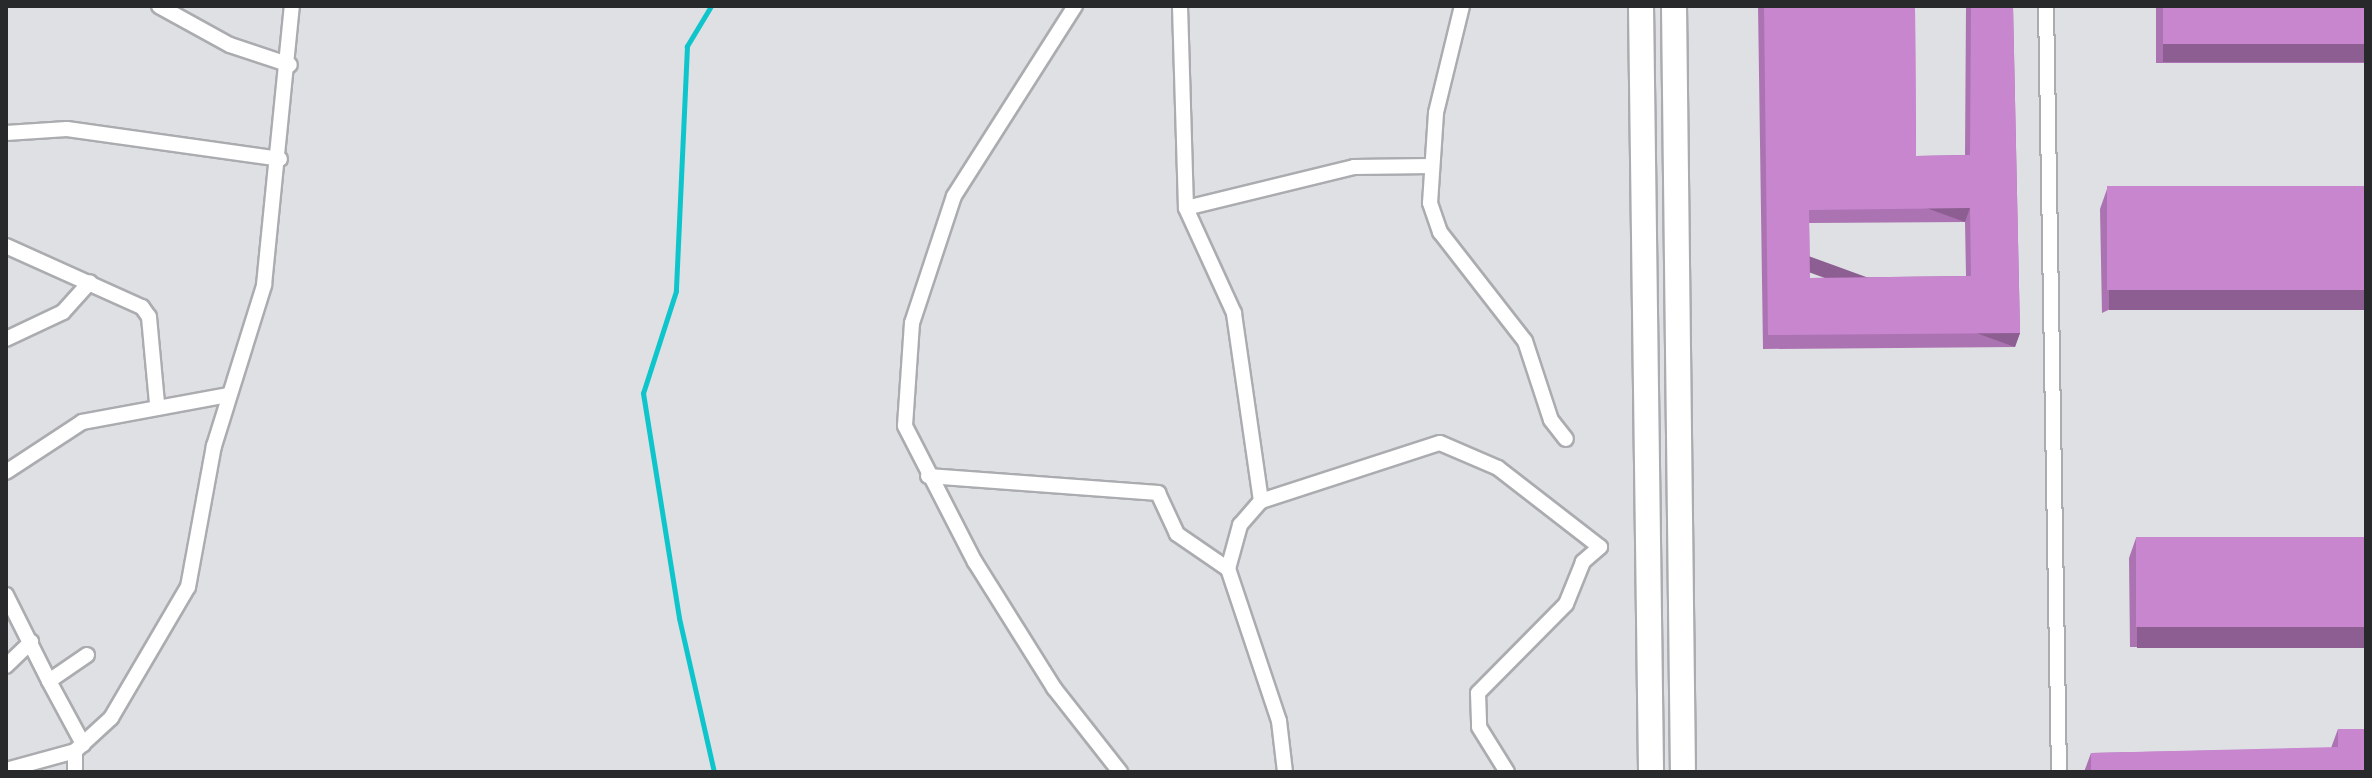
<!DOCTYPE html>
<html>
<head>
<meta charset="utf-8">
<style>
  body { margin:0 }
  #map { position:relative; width:2372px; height:778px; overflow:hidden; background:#dee0e4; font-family:"Asap Condensed",sans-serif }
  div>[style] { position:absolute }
  .stream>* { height:5px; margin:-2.5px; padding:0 2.5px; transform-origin:2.5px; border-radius:2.5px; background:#0ec5cb }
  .roads { filter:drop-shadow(2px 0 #abacb0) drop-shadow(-2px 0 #abacb0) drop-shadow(0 2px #abacb0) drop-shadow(0 -2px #abacb0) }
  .minor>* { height:14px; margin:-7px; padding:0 7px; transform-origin:7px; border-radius:7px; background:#fff }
  .primary>* { height:24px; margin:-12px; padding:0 12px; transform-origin:12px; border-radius:12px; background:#fff }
  .wall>* { inset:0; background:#ac73b2; transform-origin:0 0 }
  .shaded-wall>* { inset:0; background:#8c5e91; transform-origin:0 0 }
  .building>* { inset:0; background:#c886cf; transform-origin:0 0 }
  span { translate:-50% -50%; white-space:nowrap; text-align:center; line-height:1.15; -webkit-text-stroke:6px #ebedf2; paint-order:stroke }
  .frame { position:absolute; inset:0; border:8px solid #28292b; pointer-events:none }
</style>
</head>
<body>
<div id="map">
  <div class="stream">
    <i style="left:711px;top:6px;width:47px;rotate:121deg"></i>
    <i style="left:687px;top:46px;width:245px;rotate:92.6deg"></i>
    <i style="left:676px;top:291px;width:107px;rotate:107.9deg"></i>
    <i style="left:643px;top:393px;width:228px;rotate:80.9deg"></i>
    <i style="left:679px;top:618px;width:158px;rotate:77.2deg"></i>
  </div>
  <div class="roads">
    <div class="minor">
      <i style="left:159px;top:6px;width:81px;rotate:28.8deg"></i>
      <i style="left:230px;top:45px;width:63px;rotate:18.4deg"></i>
      <i style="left:1075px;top:6px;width:225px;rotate:122.5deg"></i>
      <i style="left:954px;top:196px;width:134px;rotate:108.3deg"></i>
      <i style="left:912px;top:323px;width:103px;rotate:93.9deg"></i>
      <i style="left:905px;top:426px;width:153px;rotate:62.8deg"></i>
      <i style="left:975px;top:562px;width:149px;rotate:57.9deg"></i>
      <i style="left:1054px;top:688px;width:107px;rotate:51.8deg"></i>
      <i style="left:1180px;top:6px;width:202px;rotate:88.3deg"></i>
      <i style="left:1462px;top:6px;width:110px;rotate:103.7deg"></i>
      <i style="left:1436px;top:113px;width:90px;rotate:93.8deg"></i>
      <i style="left:1430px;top:203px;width:31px;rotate:71deg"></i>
      <i style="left:1440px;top:232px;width:138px;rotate:52.1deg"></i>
      <i style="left:1525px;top:341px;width:83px;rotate:71.8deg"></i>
      <i style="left:1551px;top:420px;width:24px;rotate:52deg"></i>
      <i style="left:2046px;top:6px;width:766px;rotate:89.03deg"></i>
      <i style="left:6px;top:133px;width:61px;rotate:-3.8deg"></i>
      <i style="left:67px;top:129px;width:215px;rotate:8deg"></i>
      <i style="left:6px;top:246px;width:149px;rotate:24.2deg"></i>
      <i style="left:142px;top:307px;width:12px;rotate:55deg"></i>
      <i style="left:149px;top:317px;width:86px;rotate:84.7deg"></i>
      <i style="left:6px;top:339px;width:63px;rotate:-25.3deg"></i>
      <i style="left:63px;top:312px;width:40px;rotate:-48deg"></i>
      <i style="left:6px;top:472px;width:91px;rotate:-33.3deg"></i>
      <i style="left:82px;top:422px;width:148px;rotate:-10.5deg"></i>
      <i style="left:928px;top:476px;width:231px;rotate:4.2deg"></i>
      <i style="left:1158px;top:493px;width:45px;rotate:65.1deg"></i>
      <i style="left:1177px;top:534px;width:62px;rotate:34.5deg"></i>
      <i style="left:1261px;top:501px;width:190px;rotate:-98.2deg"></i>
      <i style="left:1234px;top:313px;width:115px;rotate:-114.6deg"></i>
      <i style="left:1186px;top:208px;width:173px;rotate:-13.7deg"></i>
      <i style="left:1354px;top:167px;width:78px;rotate:-0.7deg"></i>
      <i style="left:6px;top:595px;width:96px;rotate:63.4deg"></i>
      <i style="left:49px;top:681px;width:46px;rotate:-34.4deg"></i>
      <i style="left:6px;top:666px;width:35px;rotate:-44deg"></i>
      <i style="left:49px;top:681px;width:72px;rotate:61.6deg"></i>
      <i style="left:6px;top:770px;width:72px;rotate:-15.4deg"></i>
      <i style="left:75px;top:751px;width:49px;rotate:-42.5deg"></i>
      <i style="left:111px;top:718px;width:152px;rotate:-59.6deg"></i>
      <i style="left:188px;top:587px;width:143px;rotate:-79.6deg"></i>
      <i style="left:214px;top:446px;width:169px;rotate:-72.7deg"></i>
      <i style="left:264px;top:285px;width:280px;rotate:-84.3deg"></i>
      <i style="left:75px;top:772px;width:21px;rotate:-90deg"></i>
      <i style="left:1285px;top:772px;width:51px;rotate:-96.7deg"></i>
      <i style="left:1279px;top:721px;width:160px;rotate:-108.5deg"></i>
      <i style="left:1228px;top:569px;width:46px;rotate:-74.7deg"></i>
      <i style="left:1240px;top:525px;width:32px;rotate:-49deg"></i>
      <i style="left:1261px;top:501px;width:188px;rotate:-18deg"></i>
      <i style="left:1440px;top:443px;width:63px;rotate:23.3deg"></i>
      <i style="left:1498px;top:468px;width:129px;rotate:37.8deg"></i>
      <i style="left:1600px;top:547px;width:23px;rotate:139deg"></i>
      <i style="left:1583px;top:562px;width:45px;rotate:112deg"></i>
      <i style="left:1566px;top:604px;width:125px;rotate:134.7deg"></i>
      <i style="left:1478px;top:693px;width:34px;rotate:88deg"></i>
      <i style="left:1479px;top:727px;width:53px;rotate:58.1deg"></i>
    </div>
    <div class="primary">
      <i style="left:1641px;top:6px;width:766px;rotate:89.25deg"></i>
      <i style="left:1674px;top:6px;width:766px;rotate:89.33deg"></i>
    </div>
  </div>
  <div class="wall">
    <i style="clip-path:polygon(evenodd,1758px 6px,1915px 6px,1916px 156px,1965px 155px,1966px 6px,2013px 6px,2020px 333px,2015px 347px,1763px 349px,1758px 6px,1965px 222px,1966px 276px,1810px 278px,1809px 223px,1965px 222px)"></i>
    <i style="left:2156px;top:6px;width:210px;height:57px"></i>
    <i style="clip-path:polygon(2366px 186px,2102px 313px,2100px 209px,2107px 189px)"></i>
    <i style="clip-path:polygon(2366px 537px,2366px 646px,2130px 647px,2129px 558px,2136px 538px)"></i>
    <i style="clip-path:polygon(2338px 729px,2366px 772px,2084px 772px,2091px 753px,2331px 748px)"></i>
  </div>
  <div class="shaded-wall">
    <i style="left:2366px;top:43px;width:19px;height:203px;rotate:90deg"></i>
    <i style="left:1970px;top:208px;width:15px;height:161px;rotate:110deg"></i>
    <i style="left:2366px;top:290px;width:20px;height:257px;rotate:90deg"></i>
    <i style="left:2020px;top:333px;width:15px;height:252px;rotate:110deg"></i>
    <i style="left:2137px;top:627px;width:229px;height:21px"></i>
  </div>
  <div class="building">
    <i style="clip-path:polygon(evenodd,1764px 6px,1915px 6px,1916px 156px,1970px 155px,1971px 6px,2013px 6px,2020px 333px,1768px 335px,1764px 6px,1970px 208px,1971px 276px,1810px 278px,1809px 210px,1970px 208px)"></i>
    <i style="left:2163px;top:6px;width:203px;height:38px"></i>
    <i style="left:2366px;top:186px;width:104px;height:259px;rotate:90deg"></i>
    <i style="left:2366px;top:537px;width:90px;height:230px;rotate:90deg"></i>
    <i style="clip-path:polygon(2338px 729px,2366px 729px,2366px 772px,2091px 772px,2091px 753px,2338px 747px)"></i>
  </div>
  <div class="frame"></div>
</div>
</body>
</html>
